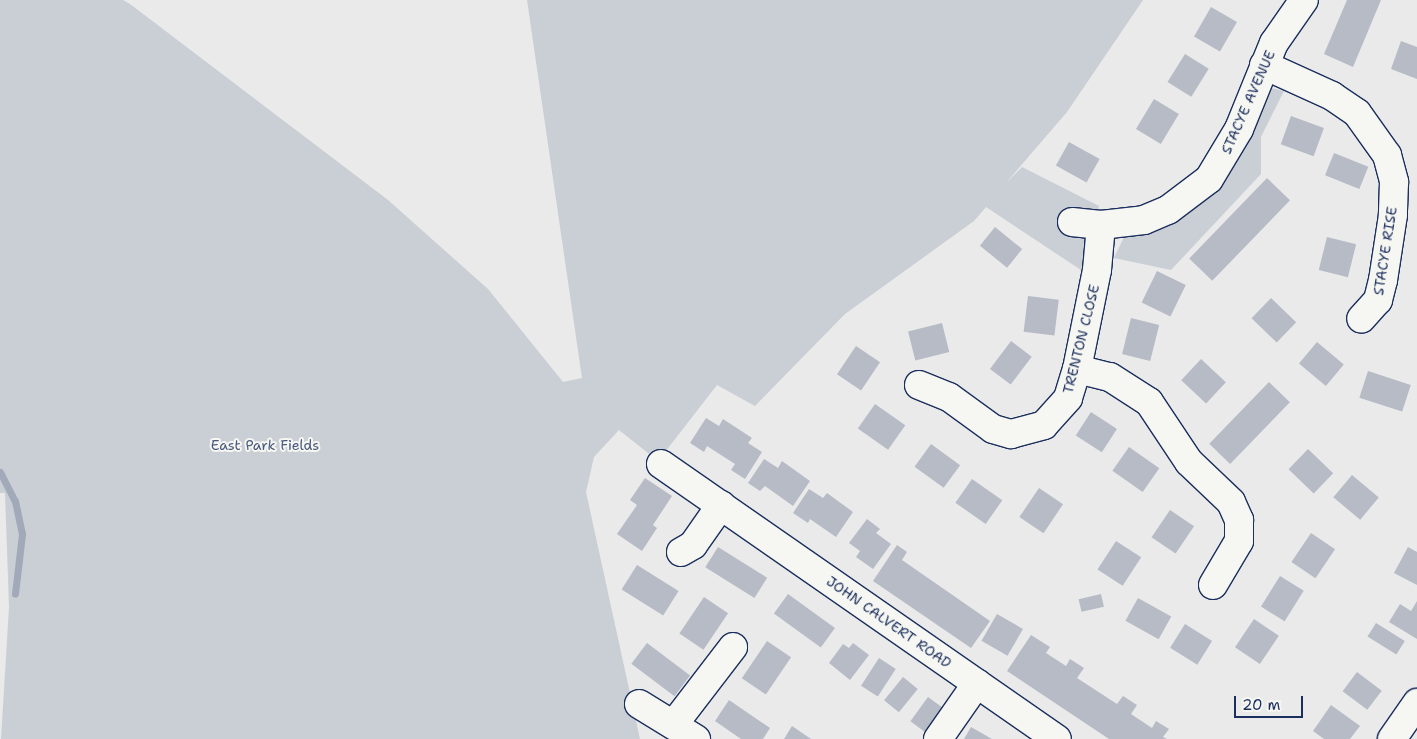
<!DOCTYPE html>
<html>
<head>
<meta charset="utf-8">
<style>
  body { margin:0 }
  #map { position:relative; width:1417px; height:739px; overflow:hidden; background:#e9eae9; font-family:"Shantell Sans",sans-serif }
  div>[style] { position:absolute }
  .green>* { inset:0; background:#caced5 }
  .stream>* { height:7px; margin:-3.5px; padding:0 3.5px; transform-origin:3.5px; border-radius:3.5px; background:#a2aaba }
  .building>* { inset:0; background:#b6bbc6; transform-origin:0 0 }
  .roads { filter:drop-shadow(1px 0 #1b2f5e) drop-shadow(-1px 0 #1b2f5e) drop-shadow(0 1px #1b2f5e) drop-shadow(0 -1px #1b2f5e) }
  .minor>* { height:28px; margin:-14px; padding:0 14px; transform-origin:14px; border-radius:14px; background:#f6f6f2 }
  .tertiary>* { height:28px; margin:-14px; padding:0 14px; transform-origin:14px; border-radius:14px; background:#f6f6f2 }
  span { translate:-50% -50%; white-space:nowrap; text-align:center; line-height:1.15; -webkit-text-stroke:4px #f6f6f2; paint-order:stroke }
  .street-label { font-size:14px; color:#1b2f5e }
  .park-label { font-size:14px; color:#47577c }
  .scale { position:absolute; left:1234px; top:696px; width:69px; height:22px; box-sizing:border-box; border:2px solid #1b2f5e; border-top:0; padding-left:6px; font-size:15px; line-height:18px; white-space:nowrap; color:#1b2f5e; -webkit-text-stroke:4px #f6f6f2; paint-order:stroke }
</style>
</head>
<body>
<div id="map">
  <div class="green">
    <i style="clip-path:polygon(0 0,123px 0,130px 4px,388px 200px,488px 289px,563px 382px,582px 378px,527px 0,1143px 0,1067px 112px,1006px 183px,1022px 167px,1099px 206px,1081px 270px,986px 207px,974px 221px,845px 314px,755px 406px,717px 385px,658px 461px,619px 430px,594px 457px,586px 492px,640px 739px,1px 739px,9px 607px,5px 493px,0 493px)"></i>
    <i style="clip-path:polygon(1267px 87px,1284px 91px,1261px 137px,1261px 174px,1171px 270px,1114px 258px,1124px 237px,1158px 227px,1191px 210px,1221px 181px)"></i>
  </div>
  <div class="stream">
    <i style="left:0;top:472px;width:33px;rotate:63deg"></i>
    <i style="left:15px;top:501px;width:34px;rotate:78deg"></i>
    <i style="left:22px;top:534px;width:60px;rotate:96.7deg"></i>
  </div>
  <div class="building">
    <i style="clip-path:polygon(1347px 0,1381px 0,1353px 67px,1324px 54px)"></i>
    <i style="left:1211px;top:7px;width:30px;height:34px;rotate:30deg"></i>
    <i style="clip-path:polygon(1401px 41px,1417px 47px,1417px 79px,1391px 69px)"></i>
    <i style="left:1185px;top:54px;width:28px;height:33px;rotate:32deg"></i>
    <i style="left:1154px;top:99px;width:29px;height:35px;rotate:31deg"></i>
    <i style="left:1291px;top:116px;width:35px;height:30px;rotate:20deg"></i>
    <i style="left:1069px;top:142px;width:35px;height:27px;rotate:29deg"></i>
    <i style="left:1334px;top:153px;width:37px;height:24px;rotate:22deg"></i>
    <i style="left:1267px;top:178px;width:32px;height:112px;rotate:44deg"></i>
    <i style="left:995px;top:227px;width:35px;height:24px;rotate:39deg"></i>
    <i style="left:1327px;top:237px;width:30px;height:34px;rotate:14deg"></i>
    <i style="left:1157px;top:271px;width:32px;height:35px;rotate:26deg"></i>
    <i style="left:1028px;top:296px;width:31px;height:36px;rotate:7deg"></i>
    <i style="left:1271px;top:298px;width:35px;height:28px;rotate:44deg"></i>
    <i style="left:1131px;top:318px;width:29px;height:37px;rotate:14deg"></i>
    <i style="left:942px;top:323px;width:30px;height:35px;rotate:76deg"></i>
    <i style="left:1011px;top:341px;width:26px;height:35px;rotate:37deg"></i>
    <i style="left:1317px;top:342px;width:35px;height:28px;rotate:40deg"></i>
    <i style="left:856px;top:346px;width:29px;height:34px;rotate:34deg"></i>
    <i style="left:1201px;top:359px;width:34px;height:29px;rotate:43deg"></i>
    <i style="left:1368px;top:371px;width:45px;height:28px;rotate:18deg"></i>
    <i style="left:1269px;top:382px;width:29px;height:86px;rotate:44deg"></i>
    <i style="left:875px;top:404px;width:37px;height:30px;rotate:35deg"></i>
    <i style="left:1091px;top:412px;width:31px;height:28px;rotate:33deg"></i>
    <i style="clip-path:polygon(706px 418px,719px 426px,723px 419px,752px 438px,748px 443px,762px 452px,745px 479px,731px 470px,735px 464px,707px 446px,704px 452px,690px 443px)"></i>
    <i style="left:931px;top:444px;width:36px;height:28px;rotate:36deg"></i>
    <i style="left:1129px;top:447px;width:37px;height:29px;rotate:35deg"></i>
    <i style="left:1308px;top:449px;width:35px;height:28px;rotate:44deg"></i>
    <i style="clip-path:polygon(764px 459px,778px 468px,782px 461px,810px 481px,793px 506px,765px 486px,760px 491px,748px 483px)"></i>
    <i style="left:1352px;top:475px;width:35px;height:29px;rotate:40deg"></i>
    <i style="clip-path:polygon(645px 478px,672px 496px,653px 525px,657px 528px,642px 551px,617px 534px,637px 505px,630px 500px)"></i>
    <i style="left:972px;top:479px;width:37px;height:29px;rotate:35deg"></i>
    <i style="left:1039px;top:488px;width:29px;height:35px;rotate:34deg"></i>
    <i style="clip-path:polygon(809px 489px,823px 498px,827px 493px,853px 512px,836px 537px,810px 519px,808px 523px,793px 513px)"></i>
    <i style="left:1170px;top:510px;width:29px;height:33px;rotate:34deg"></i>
    <i style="clip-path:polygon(867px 519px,880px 529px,876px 533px,891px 544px,873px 569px,856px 557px,860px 551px,849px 543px)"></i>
    <i style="left:1311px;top:533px;width:29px;height:35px;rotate:34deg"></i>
    <i style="left:1116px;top:541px;width:30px;height:34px;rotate:33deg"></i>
    <i style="clip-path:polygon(897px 545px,907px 552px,902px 560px,990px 621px,971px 648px,873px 581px)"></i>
    <i style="left:718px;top:547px;width:58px;height:24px;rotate:32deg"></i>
    <i style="clip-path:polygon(1408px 547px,1417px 552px,1417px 585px,1394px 573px)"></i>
    <i style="left:637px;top:565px;width:49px;height:29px;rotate:32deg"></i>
    <i style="left:1280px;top:576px;width:28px;height:36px;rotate:32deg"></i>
    <i style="left:788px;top:594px;width:58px;height:24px;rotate:36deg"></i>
    <i style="left:1101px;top:594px;width:13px;height:23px;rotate:77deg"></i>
    <i style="left:704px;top:597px;width:29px;height:44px;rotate:34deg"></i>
    <i style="left:1138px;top:598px;width:38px;height:26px;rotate:29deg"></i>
    <i style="clip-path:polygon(1417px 601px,1417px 639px,1389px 622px,1400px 604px,1411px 611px)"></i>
    <i style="left:997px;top:614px;width:30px;height:31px;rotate:30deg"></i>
    <i style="left:1254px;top:619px;width:30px;height:34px;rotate:34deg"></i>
    <i style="left:1376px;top:623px;width:34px;height:16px;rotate:32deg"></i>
    <i style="left:1185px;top:624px;width:32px;height:28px;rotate:32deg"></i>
    <i style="clip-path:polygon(1031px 635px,1050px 647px,1046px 653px,1066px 666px,1070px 659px,1084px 668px,1077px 678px,1117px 704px,1123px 696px,1137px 705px,1131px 714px,1152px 728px,1156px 721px,1169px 729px,1163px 737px,1167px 739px,1109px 739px,1007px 671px)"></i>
    <i style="left:767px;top:641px;width:29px;height:45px;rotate:34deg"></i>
    <i style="left:647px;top:643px;width:54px;height:26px;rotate:37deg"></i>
    <i style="clip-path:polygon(853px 643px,869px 655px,850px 680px,829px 663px,843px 644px,849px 648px)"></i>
    <i style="left:879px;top:658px;width:20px;height:33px;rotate:33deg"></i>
    <i style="left:1357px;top:672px;width:31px;height:24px;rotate:37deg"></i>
    <i style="left:903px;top:677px;width:19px;height:30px;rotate:39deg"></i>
    <i style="left:928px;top:697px;width:19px;height:30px;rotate:36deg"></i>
    <i style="clip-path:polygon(729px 700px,770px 728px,763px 739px,741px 739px,715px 721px)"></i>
    <i style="clip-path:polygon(1331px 705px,1360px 726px,1350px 739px,1324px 739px,1313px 731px)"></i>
    <i style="clip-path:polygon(792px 726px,811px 739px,784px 739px)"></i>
    <i style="clip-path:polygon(971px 727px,992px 739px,964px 739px)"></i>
  </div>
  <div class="roads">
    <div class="minor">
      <i style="left:1264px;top:65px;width:75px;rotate:24.5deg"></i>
      <i style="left:1332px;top:96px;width:30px;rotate:34deg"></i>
      <i style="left:1357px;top:113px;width:52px;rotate:54.5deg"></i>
      <i style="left:1387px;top:155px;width:28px;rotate:75deg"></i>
      <i style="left:1394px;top:182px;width:33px;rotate:92deg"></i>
      <i style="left:1393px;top:215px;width:66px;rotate:98.7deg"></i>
      <i style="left:1383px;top:280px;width:21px;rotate:104deg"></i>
      <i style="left:1378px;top:300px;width:25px;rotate:132deg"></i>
      <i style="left:1072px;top:222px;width:29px;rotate:6deg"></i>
      <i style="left:1101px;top:225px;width:43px;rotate:-6.6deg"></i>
      <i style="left:1144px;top:220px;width:26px;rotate:-23deg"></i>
      <i style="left:1168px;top:210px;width:51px;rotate:-37.1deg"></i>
      <i style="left:1209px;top:179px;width:58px;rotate:-59deg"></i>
      <i style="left:1239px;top:129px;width:93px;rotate:-67.9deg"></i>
      <i style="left:1274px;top:43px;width:52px;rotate:-55.1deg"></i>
      <i style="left:1077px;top:369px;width:34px;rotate:14deg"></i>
      <i style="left:1110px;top:377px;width:46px;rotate:32.7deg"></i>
      <i style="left:1149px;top:402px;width:72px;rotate:56.3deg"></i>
      <i style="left:1189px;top:462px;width:58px;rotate:43.6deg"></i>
      <i style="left:1231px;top:502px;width:20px;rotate:66deg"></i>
      <i style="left:1239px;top:520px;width:21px;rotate:90deg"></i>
      <i style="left:1239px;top:541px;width:51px;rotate:120.6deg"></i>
      <i style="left:919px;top:385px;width:32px;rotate:22deg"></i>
      <i style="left:949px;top:397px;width:54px;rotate:36deg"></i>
      <i style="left:993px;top:429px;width:19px;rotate:16deg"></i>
      <i style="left:1011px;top:434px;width:34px;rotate:-15deg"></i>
      <i style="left:1044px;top:425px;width:36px;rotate:-48deg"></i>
      <i style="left:1068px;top:398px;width:30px;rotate:-73deg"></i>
      <i style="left:1077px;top:369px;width:101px;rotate:-78.6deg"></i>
      <i style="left:1097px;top:270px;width:45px;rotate:-84.9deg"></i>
      <i style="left:661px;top:464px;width:482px;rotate:34.8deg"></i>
      <i style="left:681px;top:552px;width:14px;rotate:-30deg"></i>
      <i style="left:693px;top:545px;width:49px;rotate:-55deg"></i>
      <i style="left:639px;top:704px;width:67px;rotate:31.6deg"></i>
      <i style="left:674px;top:724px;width:97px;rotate:-52.5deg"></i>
      <i style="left:938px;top:739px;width:68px;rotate:-55.1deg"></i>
    </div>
    <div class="tertiary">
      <i style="left:1392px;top:739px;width:44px;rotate:-55.2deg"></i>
    </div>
  </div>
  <div class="street-label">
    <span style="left:1248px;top:102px;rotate:-66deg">STACYE AVENUE</span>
    <span style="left:1385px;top:251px;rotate:-81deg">STACYE RISE</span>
    <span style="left:1081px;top:339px;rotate:-76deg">TRENTON CLOSE</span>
    <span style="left:889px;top:622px;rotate:35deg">JOHN CALVERT ROAD</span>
  </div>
  <div class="park-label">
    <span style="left:265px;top:445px">East Park Fields</span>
  </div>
  <div class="scale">20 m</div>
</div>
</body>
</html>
